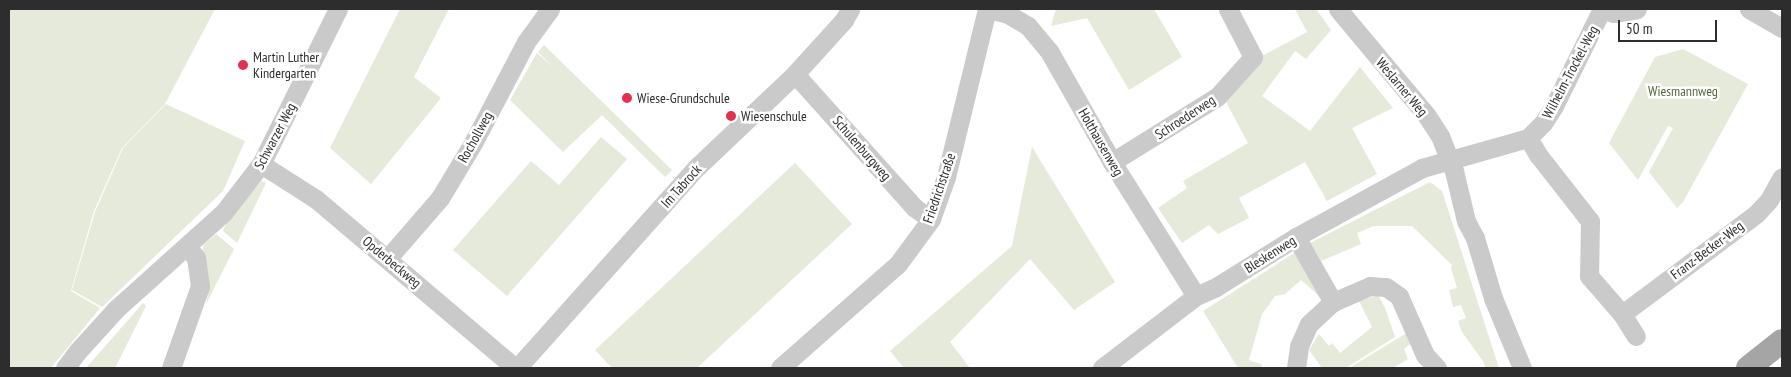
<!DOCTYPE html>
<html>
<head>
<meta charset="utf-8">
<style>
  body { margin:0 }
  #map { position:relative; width:1791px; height:377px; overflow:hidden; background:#fff; font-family:"PT Sans Narrow",sans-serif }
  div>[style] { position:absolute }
  .green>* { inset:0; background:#e5eada }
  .minor>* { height:19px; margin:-9.5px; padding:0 9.5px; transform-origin:9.5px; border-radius:9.5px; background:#cacaca }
  .major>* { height:24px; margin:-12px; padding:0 12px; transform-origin:12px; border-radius:12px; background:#a5a5a5 }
  .dots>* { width:14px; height:14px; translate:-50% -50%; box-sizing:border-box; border:2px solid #fff; border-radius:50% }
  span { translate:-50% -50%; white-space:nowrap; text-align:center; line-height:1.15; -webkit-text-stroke:5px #fff; paint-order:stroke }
  .poi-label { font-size:14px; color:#2d2d2d }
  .left { translate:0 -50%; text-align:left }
  .street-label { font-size:14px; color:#2d2d2d }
  .park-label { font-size:14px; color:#55683a }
  .frame { position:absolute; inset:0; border:10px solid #2d2d2d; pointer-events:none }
  .scale { position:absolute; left:1618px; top:20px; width:99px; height:22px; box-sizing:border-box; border:2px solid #2d2d2d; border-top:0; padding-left:6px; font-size:15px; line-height:18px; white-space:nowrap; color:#2d2d2d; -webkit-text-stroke:4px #fff; paint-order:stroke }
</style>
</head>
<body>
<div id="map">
  <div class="green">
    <i style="clip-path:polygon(9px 9px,215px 9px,165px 104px,122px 148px,94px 211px,71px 291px,100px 308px,51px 368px,9px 368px)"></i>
    <i style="clip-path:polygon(400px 9px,449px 9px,414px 77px,441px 98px,371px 184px,330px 148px)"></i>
    <i style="clip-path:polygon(1056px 9px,1154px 9px,1182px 57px,1129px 90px,1087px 18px,1051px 26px)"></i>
    <i style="clip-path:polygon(1295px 9px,1316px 9px,1331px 30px,1306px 59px,1295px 51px,1262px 96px,1310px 131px,1360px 67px,1393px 108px,1352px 128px,1377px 174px,1327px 201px,1305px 162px,1239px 198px,1249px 218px,1218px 234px,1209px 225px,1182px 243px,1158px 208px,1187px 188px,1183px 181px,1248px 143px,1225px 100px,1262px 56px,1307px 32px)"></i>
    <i style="clip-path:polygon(544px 45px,672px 170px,665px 177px,602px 115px,563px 152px,510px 100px,537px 53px,554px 68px,538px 52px)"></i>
    <i style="clip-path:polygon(1683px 49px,1748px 84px,1683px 202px,1677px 208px,1649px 172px,1673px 128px,1668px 126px,1638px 180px,1609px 143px,1655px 57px)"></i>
    <i style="clip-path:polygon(166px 104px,245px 141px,223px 191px,102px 307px,72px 290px,95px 212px,123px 148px)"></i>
    <i style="clip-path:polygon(601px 137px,627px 159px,507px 296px,453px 250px,531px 161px,559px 185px)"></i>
    <i style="clip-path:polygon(1032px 147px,1115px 282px,1074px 310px,1030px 259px,950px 342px,970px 368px,904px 368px,890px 351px,1012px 246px)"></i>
    <i style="clip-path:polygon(795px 163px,852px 224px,697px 368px,612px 368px,595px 350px)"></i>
    <i style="clip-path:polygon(261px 181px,266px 183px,237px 243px,223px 231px,226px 224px)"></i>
    <i style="clip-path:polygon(1430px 182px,1442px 191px,1499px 368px,1486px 368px,1483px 361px,1462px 332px,1458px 321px,1466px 318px,1461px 305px,1453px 307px,1449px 290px,1457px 288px,1451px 268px,1452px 265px,1412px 226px,1374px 226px,1357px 233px,1361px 244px,1321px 261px,1310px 243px)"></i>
    <i style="clip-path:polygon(216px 234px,234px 249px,206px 304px,209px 289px,208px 272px,202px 251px,204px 244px)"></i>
    <i style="clip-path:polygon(1299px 250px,1320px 297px,1301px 280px,1285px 294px,1275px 296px,1262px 314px,1249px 360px,1263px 365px,1260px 368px,1238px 368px,1203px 311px)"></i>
    <i style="clip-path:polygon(1378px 295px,1385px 308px,1395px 337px,1346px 368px,1322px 368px,1309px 350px,1319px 334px,1329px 346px,1332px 343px,1340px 353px,1372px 327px,1359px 301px)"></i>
    <i style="clip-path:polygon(143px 303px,146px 306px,115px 368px,86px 368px)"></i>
    <i style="clip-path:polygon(1410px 331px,1413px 342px,1404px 349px,1408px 359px,1393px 368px,1349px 368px)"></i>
  </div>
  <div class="minor">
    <i style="left:989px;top:9px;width:20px;rotate:15deg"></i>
    <i style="left:1008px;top:14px;width:23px;rotate:31deg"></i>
    <i style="left:1028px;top:26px;width:33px;rotate:50deg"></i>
    <i style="left:1049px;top:51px;width:128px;rotate:60.4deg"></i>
    <i style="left:1112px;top:162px;width:158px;rotate:57.9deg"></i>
    <i style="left:1338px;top:9px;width:139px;rotate:50.2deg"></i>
    <i style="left:1427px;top:116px;width:24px;rotate:57deg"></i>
    <i style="left:1440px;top:136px;width:38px;rotate:68deg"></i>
    <i style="left:1454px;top:171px;width:51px;rotate:76.5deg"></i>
    <i style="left:1466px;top:221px;width:19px;rotate:62deg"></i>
    <i style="left:1475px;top:238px;width:63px;rotate:73.3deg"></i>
    <i style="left:1493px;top:298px;width:76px;rotate:67.5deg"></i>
    <i style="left:1601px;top:9px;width:13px;rotate:18deg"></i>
    <i style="left:1613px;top:13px;width:24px;rotate:-9deg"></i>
    <i style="left:1749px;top:9px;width:38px;rotate:30deg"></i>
    <i style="left:795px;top:74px;width:180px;rotate:48.2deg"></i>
    <i style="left:915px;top:208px;width:19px;rotate:35deg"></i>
    <i style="left:1528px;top:138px;width:21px;rotate:59deg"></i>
    <i style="left:1539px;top:156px;width:83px;rotate:51.9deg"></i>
    <i style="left:1590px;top:221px;width:55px;rotate:91deg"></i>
    <i style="left:1589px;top:276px;width:50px;rotate:49deg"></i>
    <i style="left:1622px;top:314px;width:26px;rotate:58deg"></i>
    <i style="left:1112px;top:162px;width:123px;rotate:-31.8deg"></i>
    <i style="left:1217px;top:97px;width:54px;rotate:-48deg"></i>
    <i style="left:1253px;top:57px;width:54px;rotate:-117.5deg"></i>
    <i style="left:261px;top:164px;width:65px;rotate:32.5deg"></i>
    <i style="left:316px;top:199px;width:261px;rotate:40.3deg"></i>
    <i style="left:1296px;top:237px;width:75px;rotate:60.4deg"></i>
    <i style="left:388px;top:258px;width:79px;rotate:-49.1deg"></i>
    <i style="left:440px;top:198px;width:64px;rotate:-59deg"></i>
    <i style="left:473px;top:143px;width:114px;rotate:-62.3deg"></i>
    <i style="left:526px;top:42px;width:41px;rotate:-54deg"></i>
    <i style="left:1622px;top:314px;width:167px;rotate:-36.7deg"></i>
    <i style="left:1756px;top:214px;width:19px;rotate:-47deg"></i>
    <i style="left:1769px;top:200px;width:26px;rotate:-61deg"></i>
    <i style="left:65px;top:368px;width:20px;rotate:-53deg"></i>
    <i style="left:77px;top:352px;width:58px;rotate:-47.8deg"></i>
    <i style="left:116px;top:309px;width:145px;rotate:-41.9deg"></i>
    <i style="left:224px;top:212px;width:61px;rotate:-52.4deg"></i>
    <i style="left:261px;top:164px;width:173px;rotate:-63.6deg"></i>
    <i style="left:171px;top:368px;width:87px;rotate:-70.5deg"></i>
    <i style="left:200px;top:286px;width:28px;rotate:-98deg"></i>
    <i style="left:196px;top:258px;width:15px;rotate:-127deg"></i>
    <i style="left:517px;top:368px;width:270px;rotate:-48.2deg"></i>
    <i style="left:697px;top:167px;width:135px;rotate:-43.5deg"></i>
    <i style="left:795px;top:74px;width:73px;rotate:-47.8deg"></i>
    <i style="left:844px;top:20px;width:13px;rotate:-61deg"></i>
    <i style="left:780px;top:368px;width:157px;rotate:-41.4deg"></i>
    <i style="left:898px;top:264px;width:56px;rotate:-53.7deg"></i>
    <i style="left:931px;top:219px;width:45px;rotate:-70.3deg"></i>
    <i style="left:946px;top:177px;width:173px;rotate:-76.3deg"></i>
    <i style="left:1102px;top:368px;width:118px;rotate:-37.5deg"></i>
    <i style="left:1196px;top:296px;width:22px;rotate:-24deg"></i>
    <i style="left:1216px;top:287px;width:94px;rotate:-32deg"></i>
    <i style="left:1296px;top:237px;width:144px;rotate:-28.7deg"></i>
    <i style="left:1422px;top:168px;width:110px;rotate:-15.8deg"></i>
    <i style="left:1528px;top:138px;width:21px;rotate:-45deg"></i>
    <i style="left:1543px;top:123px;width:20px;rotate:-57deg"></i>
    <i style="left:1554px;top:106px;width:108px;rotate:-63.7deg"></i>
    <i style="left:1296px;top:368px;width:22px;rotate:-82deg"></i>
    <i style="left:1299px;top:346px;width:24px;rotate:-66deg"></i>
    <i style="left:1309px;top:324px;width:33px;rotate:-43deg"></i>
    <i style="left:1333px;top:302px;width:40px;rotate:-23.4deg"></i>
    <i style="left:1370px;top:286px;width:16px;rotate:4deg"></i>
    <i style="left:1386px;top:287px;width:16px;rotate:35deg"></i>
    <i style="left:1399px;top:296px;width:64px;rotate:66.2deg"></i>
    <i style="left:1425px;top:355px;width:18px;rotate:47deg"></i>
  </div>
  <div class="major">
    <i style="left:1748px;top:368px;width:43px;rotate:-38.5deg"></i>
  </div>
  <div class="dots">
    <i style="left:243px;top:65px;background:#e52e50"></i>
    <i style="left:627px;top:98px;background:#e52e50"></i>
    <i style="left:731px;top:116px;background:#e52e50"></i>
  </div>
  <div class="poi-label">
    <span class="left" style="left:253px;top:65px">Martin Luther<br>Kindergarten</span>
    <span class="left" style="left:637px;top:98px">Wiese-Grundschule</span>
    <span class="left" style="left:741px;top:116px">Wiesenschule</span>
  </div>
  <div class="street-label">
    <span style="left:1570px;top:72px;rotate:-62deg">Wilhelm-Trockel-Weg</span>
    <span style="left:1402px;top:87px;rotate:50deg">Weslarner Weg</span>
    <span style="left:1185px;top:117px;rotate:-33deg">Schroederweg</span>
    <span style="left:275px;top:136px;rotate:-62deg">Schwarzer Weg</span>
    <span style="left:475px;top:137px;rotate:-61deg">Rochollweg</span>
    <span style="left:1101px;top:142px;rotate:60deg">Holthausenweg</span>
    <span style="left:862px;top:148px;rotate:49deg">Schulenburgweg</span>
    <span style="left:681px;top:186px;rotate:-48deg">Im Tabrock</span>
    <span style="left:939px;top:188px;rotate:-71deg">Friedrichstraße</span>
    <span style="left:1707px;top:250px;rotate:-37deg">Franz-Becker-Weg</span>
    <span style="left:1270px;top:254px;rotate:-32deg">Bleskenweg</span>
    <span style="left:392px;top:262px;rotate:40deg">Opderbeckweg</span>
  </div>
  <div class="park-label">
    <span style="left:1683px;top:91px">Wiesmannweg</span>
  </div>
  <div class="frame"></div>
  <div class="scale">50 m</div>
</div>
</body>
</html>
